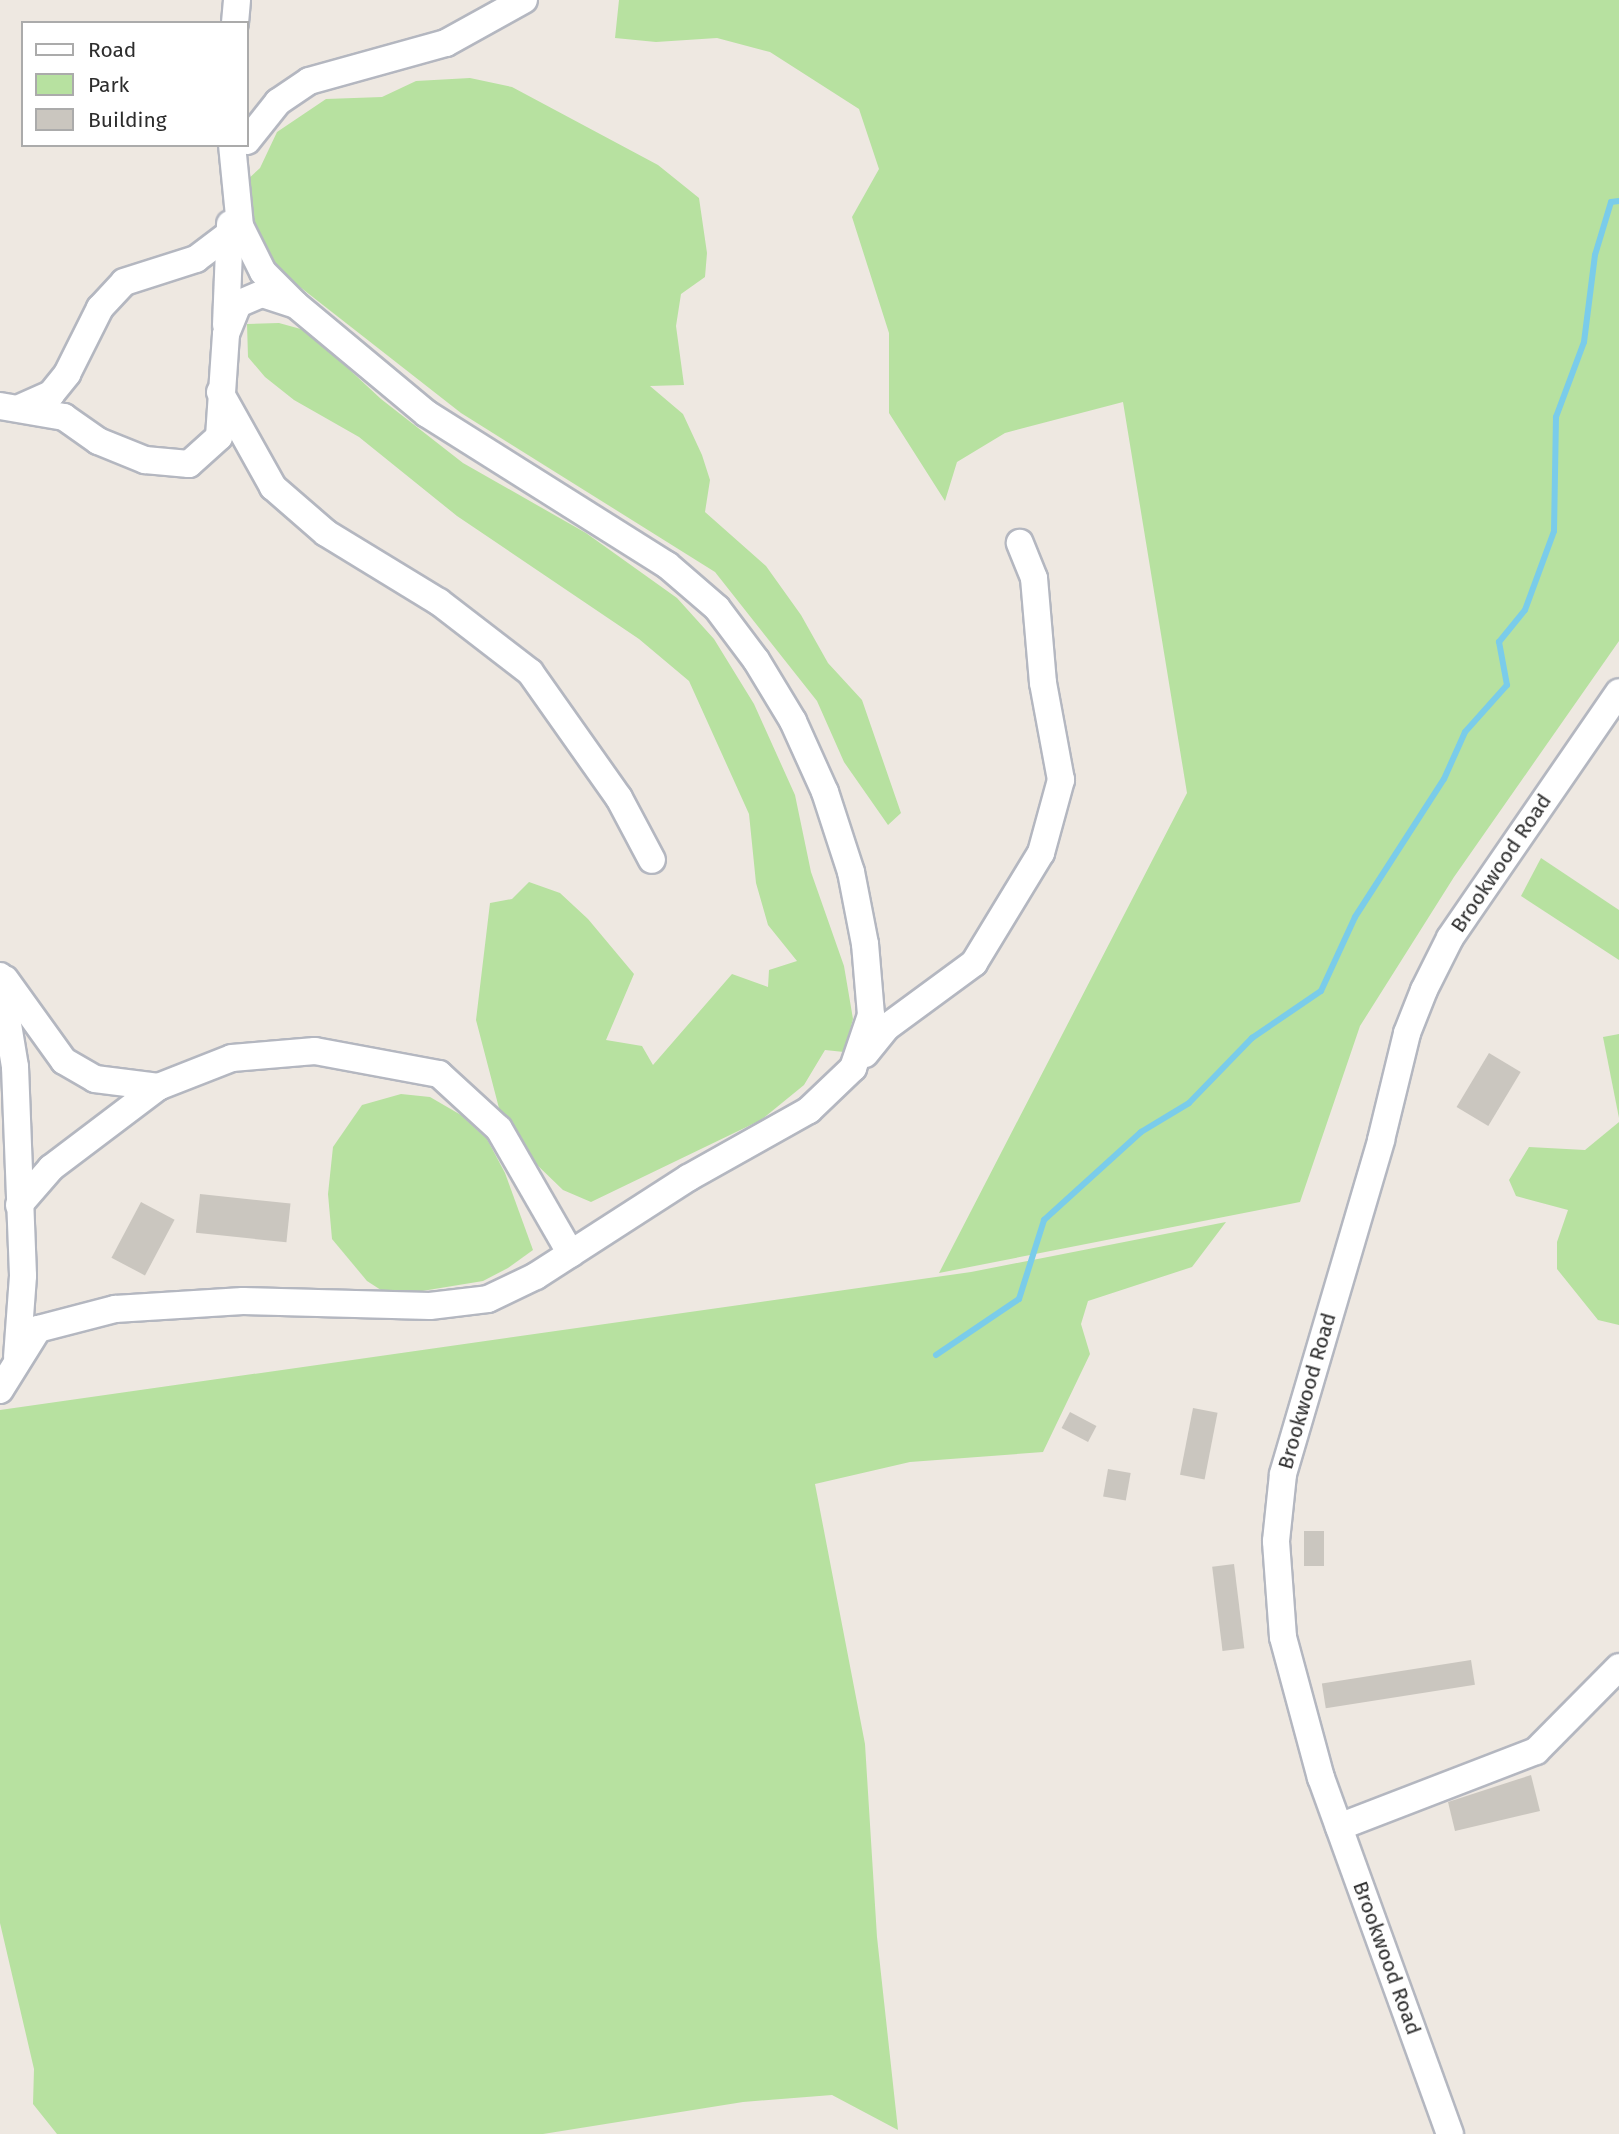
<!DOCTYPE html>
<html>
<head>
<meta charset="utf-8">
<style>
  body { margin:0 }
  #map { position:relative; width:1619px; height:2134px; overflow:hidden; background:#eee8e1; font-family:"Fira Sans",sans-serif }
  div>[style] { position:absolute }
  .green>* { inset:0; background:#b7e1a0 }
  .stream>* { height:6px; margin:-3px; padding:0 3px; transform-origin:3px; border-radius:3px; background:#7accea }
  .building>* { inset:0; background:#cac6bf; transform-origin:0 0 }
  .roads { filter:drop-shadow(2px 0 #b4b7c0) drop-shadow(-2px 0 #b4b7c0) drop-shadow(0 2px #b4b7c0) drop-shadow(0 -2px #b4b7c0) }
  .minor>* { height:26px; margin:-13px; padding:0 13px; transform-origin:13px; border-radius:13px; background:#fff }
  span { translate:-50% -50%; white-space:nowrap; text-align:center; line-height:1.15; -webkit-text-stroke:5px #fff; paint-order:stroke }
  .street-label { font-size:21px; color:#2d2d2d }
  .legend { position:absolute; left:21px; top:21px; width:228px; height:126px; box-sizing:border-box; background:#fff; border:2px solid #ababab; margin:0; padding:9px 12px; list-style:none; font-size:21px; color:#2d2d2d }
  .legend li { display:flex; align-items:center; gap:14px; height:35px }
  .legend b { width:35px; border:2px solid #ababab }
</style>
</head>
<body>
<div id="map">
  <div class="green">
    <i style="clip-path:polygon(619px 0,1619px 0,1619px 641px,1454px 877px,1360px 1026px,1300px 1202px,939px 1273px,1187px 793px,1123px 402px,1005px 433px,957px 462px,945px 501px,889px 413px,889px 333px,852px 217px,879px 169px,859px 109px,770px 52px,717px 38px,656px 42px,615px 38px)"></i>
    <i style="clip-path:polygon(470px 78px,512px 87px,658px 165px,699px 198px,707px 253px,705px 277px,681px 294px,676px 326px,684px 385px,650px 386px,683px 414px,702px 455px,710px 480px,705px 512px,766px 566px,801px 615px,828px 663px,862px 700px,901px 813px,888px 825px,844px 762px,817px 701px,715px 572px,461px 413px,268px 262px,252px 225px,245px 182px,260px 168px,277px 132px,326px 99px,382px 97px,416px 81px)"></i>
    <i style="clip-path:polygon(279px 323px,308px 331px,381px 399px,463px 463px,586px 533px,677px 598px,714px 639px,754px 704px,795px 795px,811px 872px,844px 966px,853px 1019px,844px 1052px,825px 1050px,804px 1085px,761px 1120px,591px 1202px,563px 1190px,533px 1161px,500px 1112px,476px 1020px,490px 903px,512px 899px,529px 882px,560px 893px,588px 919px,634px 974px,606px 1040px,642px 1046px,653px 1065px,732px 974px,768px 987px,769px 970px,797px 961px,768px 925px,756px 883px,749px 814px,689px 681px,639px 639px,457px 516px,359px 437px,294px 400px,265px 377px,248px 357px,247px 324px)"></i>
    <i style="clip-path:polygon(1541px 858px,1619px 910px,1619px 960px,1521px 896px)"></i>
    <i style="clip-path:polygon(1619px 1034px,1619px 1118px,1603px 1037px)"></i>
    <i style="clip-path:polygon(401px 1094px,430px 1097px,461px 1115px,487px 1139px,505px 1173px,533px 1250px,508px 1268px,483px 1281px,416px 1292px,384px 1292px,367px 1281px,332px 1239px,328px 1194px,333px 1147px,362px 1105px)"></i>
    <i style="clip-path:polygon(1619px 1122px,1619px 1325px,1598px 1320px,1557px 1269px,1557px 1242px,1568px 1210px,1516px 1196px,1509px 1180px,1529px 1147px,1585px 1150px)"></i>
    <i style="clip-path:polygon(1226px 1222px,1192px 1267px,1088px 1301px,1081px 1324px,1090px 1354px,1043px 1452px,910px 1462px,815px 1484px,865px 1744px,877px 1937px,898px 2130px,832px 2095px,743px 2102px,543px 2134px,57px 2134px,33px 2104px,34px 2069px,0 1923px,0 1410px,971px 1272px)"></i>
  </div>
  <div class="stream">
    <i style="left:936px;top:1355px;width:100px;rotate:-34deg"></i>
    <i style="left:1019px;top:1299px;width:83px;rotate:-72.4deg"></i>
    <i style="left:1044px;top:1220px;width:131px;rotate:-42.2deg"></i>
    <i style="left:1141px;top:1132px;width:56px;rotate:-31.1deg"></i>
    <i style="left:1189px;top:1103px;width:91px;rotate:-45.9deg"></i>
    <i style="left:1252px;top:1038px;width:83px;rotate:-34.3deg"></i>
    <i style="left:1321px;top:991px;width:81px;rotate:-65.3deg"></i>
    <i style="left:1355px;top:917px;width:164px;rotate:-57.2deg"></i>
    <i style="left:1444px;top:779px;width:51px;rotate:-65.9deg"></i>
    <i style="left:1465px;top:732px;width:63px;rotate:-48.2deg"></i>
    <i style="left:1507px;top:685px;width:44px;rotate:-100.5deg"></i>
    <i style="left:1499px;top:642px;width:41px;rotate:-50.9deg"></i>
    <i style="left:1525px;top:610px;width:84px;rotate:-69.8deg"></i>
    <i style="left:1554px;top:531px;width:114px;rotate:-89deg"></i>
    <i style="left:1556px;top:417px;width:80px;rotate:-69.5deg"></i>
    <i style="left:1584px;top:342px;width:88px;rotate:-82.8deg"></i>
    <i style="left:1595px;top:255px;width:55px;rotate:-73.2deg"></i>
    <i style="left:1611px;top:202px;width:8px;rotate:-7deg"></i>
  </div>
  <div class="building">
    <i style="left:1489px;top:1053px;width:37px;height:63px;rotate:31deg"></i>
    <i style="left:200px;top:1194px;width:91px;height:39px;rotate:6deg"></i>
    <i style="left:141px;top:1202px;width:38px;height:63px;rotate:28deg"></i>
    <i style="left:1193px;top:1408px;width:25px;height:68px;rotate:11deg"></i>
    <i style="left:1070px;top:1412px;width:30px;height:18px;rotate:28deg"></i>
    <i style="left:1108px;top:1469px;width:23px;height:28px;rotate:10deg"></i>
    <i style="left:1304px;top:1531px;width:20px;height:35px"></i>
    <i style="left:1234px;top:1564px;width:85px;height:22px;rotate:83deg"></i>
    <i style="left:1471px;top:1660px;width:25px;height:151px;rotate:81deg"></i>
    <i style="clip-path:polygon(1531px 1775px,1540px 1811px,1455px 1831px,1448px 1802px)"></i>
  </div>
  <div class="roads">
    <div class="minor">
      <i style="left:235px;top:23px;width:23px;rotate:-85deg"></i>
      <i style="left:247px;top:141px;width:50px;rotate:-51.5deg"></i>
      <i style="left:278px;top:102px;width:37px;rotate:-34deg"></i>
      <i style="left:309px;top:81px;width:142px;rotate:-15.5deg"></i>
      <i style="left:446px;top:43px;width:89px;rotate:-28.9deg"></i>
      <i style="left:226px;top:325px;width:101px;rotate:-87.7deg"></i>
      <i style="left:220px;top:392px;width:109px;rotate:60.8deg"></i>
      <i style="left:273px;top:487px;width:70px;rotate:41deg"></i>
      <i style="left:326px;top:533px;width:132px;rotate:31.4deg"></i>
      <i style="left:439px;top:602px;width:115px;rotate:37.6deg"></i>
      <i style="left:530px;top:672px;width:154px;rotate:54.8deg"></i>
      <i style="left:619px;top:798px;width:70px;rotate:62deg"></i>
      <i style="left:0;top:406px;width:65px;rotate:9.8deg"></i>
      <i style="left:64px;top:417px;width:42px;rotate:35.2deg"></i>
      <i style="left:98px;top:441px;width:51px;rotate:22deg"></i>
      <i style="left:145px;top:460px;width:44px;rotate:5.2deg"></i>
      <i style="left:189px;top:464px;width:40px;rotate:-42deg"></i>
      <i style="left:219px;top:437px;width:103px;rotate:-86.1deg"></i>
      <i style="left:226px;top:334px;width:32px;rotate:-68deg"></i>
      <i style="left:238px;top:304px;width:26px;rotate:-23deg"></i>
      <i style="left:262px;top:294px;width:33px;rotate:18deg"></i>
      <i style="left:22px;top:407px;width:32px;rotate:-24deg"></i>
      <i style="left:51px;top:394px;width:26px;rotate:-51deg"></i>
      <i style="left:67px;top:374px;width:74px;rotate:-63.4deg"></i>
      <i style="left:100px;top:308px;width:35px;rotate:-47deg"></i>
      <i style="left:124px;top:282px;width:76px;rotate:-17.7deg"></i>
      <i style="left:196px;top:259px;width:41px;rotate:-37.1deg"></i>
      <i style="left:0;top:976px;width:92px;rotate:80.6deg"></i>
      <i style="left:15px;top:1067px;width:209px;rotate:87.8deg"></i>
      <i style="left:23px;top:1276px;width:81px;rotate:94.2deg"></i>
      <i style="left:5px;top:979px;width:101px;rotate:54.3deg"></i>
      <i style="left:64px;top:1061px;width:36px;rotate:30deg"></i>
      <i style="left:95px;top:1079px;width:64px;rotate:7.2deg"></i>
      <i style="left:865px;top:1054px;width:35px;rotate:-51deg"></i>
      <i style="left:887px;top:1027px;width:108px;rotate:-36.3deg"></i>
      <i style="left:974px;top:963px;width:129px;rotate:-58.7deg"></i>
      <i style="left:1041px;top:853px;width:76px;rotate:-74.7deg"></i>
      <i style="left:1061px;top:780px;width:99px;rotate:-100.5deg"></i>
      <i style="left:1043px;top:683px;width:105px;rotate:-94.9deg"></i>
      <i style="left:1034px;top:578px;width:38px;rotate:-112deg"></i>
      <i style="left:19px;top:1205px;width:49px;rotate:-49.1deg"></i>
      <i style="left:51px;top:1168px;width:134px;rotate:-37.1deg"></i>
      <i style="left:158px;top:1087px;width:79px;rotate:-21.4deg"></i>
      <i style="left:232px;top:1058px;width:83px;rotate:-4.8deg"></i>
      <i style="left:315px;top:1051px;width:126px;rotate:10.5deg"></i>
      <i style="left:439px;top:1074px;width:81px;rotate:42.5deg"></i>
      <i style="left:499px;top:1129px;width:144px;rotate:60.1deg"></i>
      <i style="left:0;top:1390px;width:72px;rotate:-58.1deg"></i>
      <i style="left:38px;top:1329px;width:80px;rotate:-14.6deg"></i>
      <i style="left:115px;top:1309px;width:128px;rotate:-3.6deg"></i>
      <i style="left:243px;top:1301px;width:187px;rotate:1.5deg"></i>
      <i style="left:430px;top:1306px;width:58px;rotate:-6.9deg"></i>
      <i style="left:488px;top:1299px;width:53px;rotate:-25.6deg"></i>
      <i style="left:536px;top:1276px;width:181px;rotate:-32.8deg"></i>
      <i style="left:688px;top:1178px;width:139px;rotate:-29.3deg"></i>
      <i style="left:809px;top:1110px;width:61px;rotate:-43.7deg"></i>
      <i style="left:853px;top:1068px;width:56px;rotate:-71.2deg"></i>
      <i style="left:871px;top:1015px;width:71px;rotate:-94.8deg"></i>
      <i style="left:865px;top:944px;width:73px;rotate:-101deg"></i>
      <i style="left:851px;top:872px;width:84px;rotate:-108deg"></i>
      <i style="left:825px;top:792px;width:78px;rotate:-114.3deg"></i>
      <i style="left:793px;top:721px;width:71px;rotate:-121.2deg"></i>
      <i style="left:756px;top:660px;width:65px;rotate:-126.9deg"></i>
      <i style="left:717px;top:608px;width:66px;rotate:-139.3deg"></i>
      <i style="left:667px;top:565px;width:284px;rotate:-147.8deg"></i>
      <i style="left:427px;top:414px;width:172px;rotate:-140.2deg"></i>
      <i style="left:295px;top:304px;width:45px;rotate:-135deg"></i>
      <i style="left:263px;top:272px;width:51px;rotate:-116.6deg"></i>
      <i style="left:240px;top:226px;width:81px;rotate:-95.6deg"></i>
      <i style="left:1339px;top:1827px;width:211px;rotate:-21.1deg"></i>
      <i style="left:1536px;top:1751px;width:118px;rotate:-45.3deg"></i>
      <i style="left:1450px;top:2134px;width:379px;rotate:-109.9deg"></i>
      <i style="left:1321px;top:1778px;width:146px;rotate:-105.1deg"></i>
      <i style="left:1283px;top:1637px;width:96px;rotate:-94.2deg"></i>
      <i style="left:1276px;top:1541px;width:67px;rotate:-84deg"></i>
      <i style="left:1283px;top:1474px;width:348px;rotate:-73.6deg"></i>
      <i style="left:1381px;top:1140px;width:110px;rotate:-76.3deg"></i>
      <i style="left:1407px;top:1033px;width:46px;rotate:-68.4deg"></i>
      <i style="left:1424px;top:990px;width:58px;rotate:-63.4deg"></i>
      <i style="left:1450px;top:938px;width:298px;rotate:-55.5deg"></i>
    </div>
  </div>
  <div class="street-label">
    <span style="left:1501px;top:863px;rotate:-56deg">Brookwood Road</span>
    <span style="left:1307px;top:1391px;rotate:-74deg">Brookwood Road</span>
    <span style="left:1387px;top:1958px;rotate:70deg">Brookwood Road</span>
  </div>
  <ul class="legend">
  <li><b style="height:9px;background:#fff"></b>Road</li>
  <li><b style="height:19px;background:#b7e1a0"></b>Park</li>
  <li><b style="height:19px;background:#cac6bf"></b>Building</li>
  </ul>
</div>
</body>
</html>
